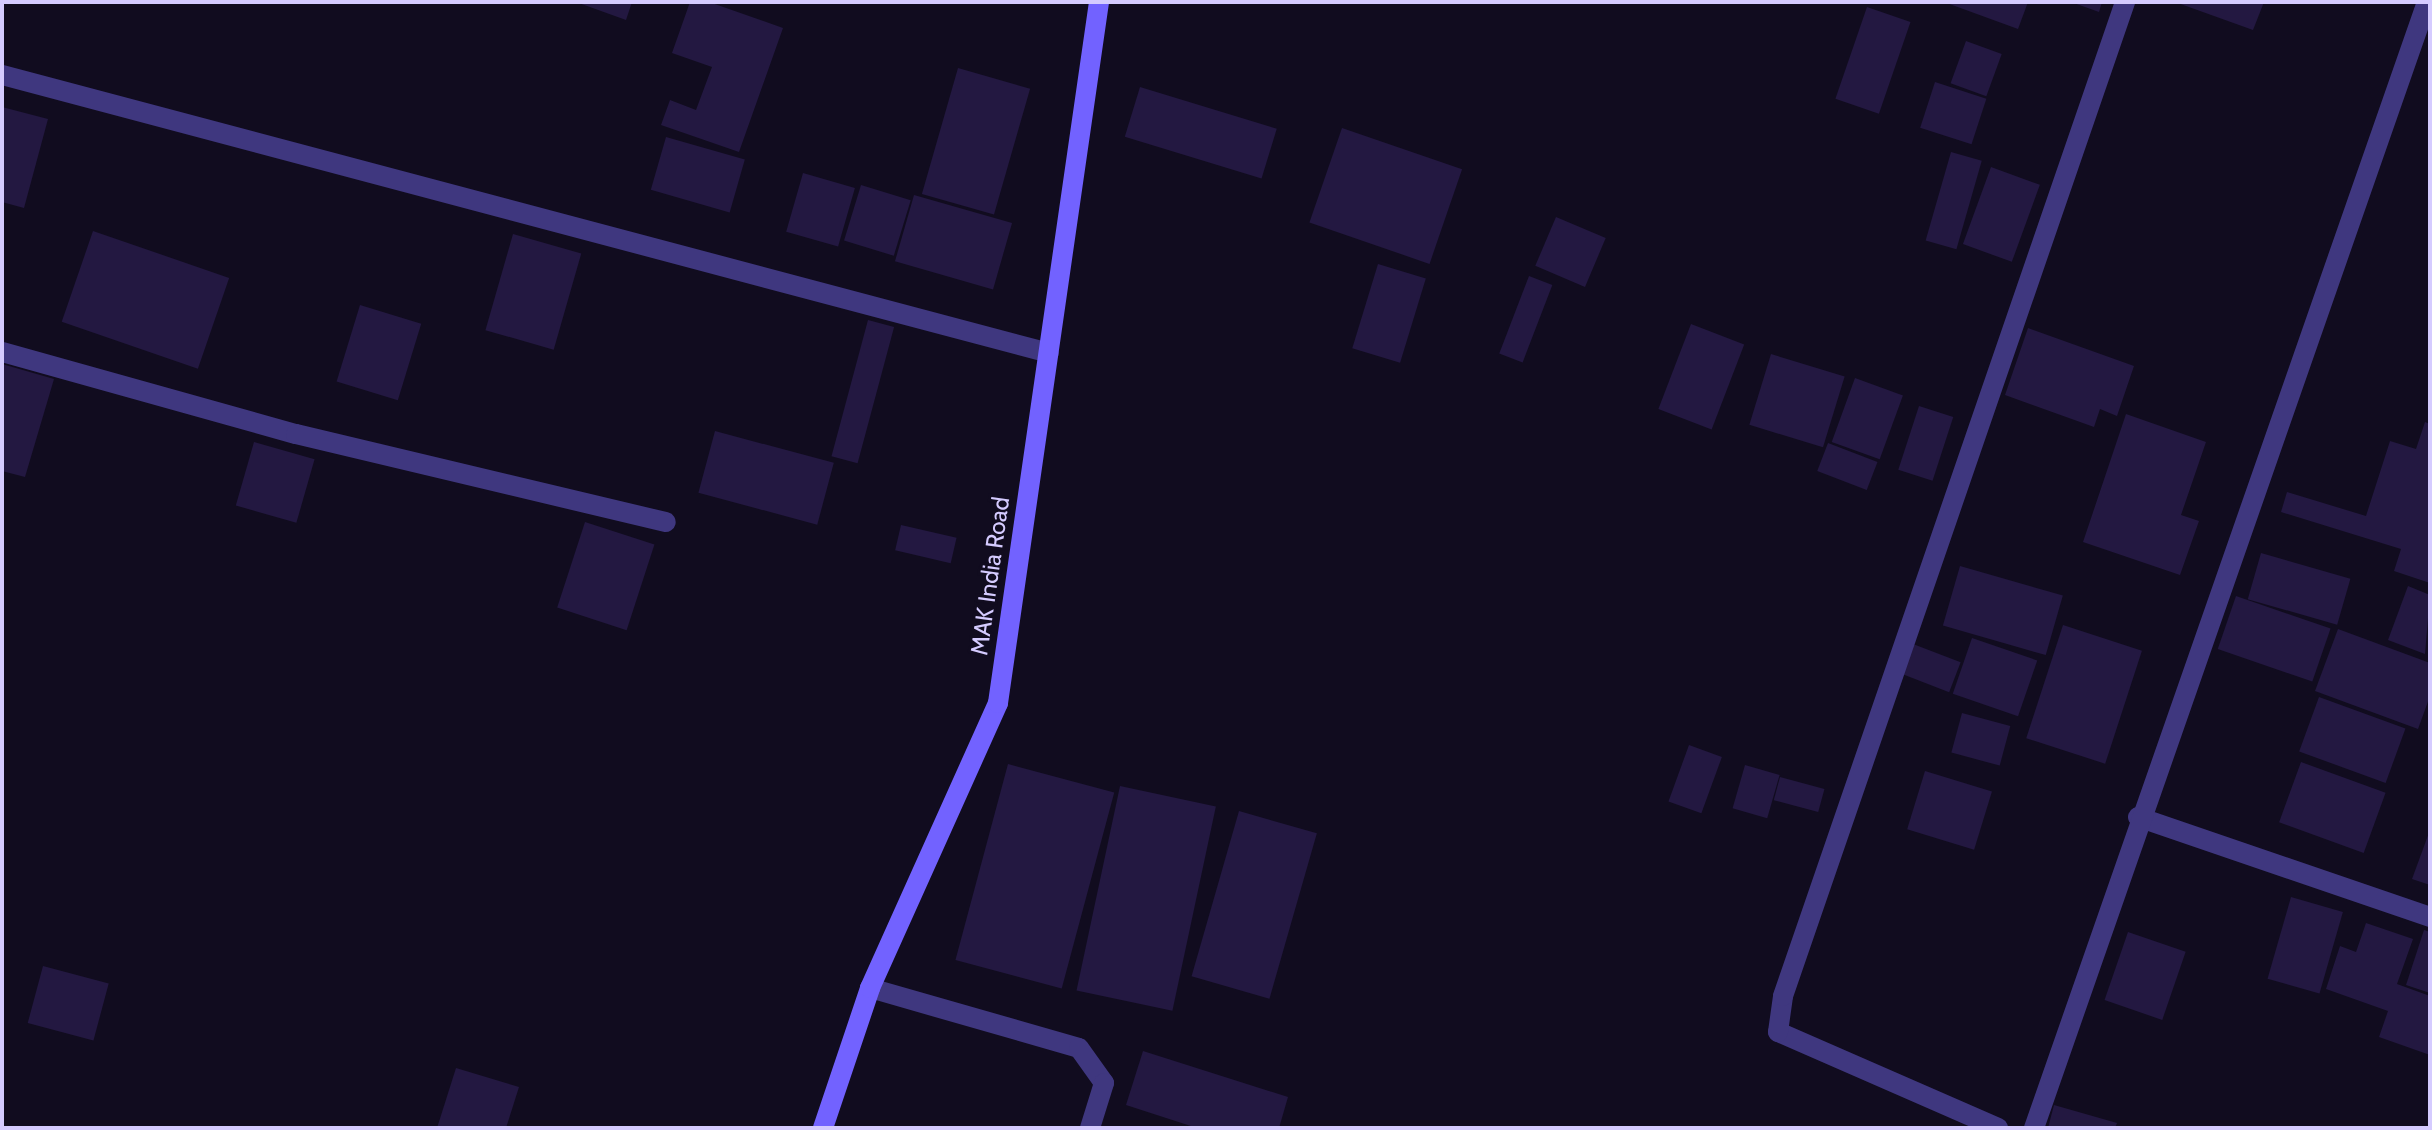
<!DOCTYPE html>
<html>
<head>
<meta charset="utf-8">
<style>
  body { margin:0 }
  #map { position:relative; width:2432px; height:1130px; overflow:hidden; background:#110c1f; font-family:Cabin,sans-serif }
  div>[style] { position:absolute }
  .building>* { inset:0; background:#231841; transform-origin:0 0 }
  .street>* { height:20px; margin:-10px; padding:0 10px; transform-origin:10px; border-radius:10px; background:#3f377f }
  .secondary>* { height:20px; margin:-10px; padding:0 10px; transform-origin:10px; border-radius:10px; background:#7262ff }
  span { translate:-50% -50%; white-space:nowrap; text-align:center; line-height:1.15; -webkit-text-stroke:6px #110c1f; paint-order:stroke }
  .street-label { font-size:24px; color:#d5cbff }
  .frame { position:absolute; inset:0; border:4px solid #d5cbff; pointer-events:none }
</style>
</head>
<body>
<div id="map">
  <div class="building">
    <i style="clip-path:polygon(576px 2px,632px 2px,626px 20px)"></i>
    <i style="clip-path:polygon(690px 2px,709px 2px,783px 28px,739px 152px,661px 125px,670px 100px,696px 110px,712px 67px,672px 53px)"></i>
    <i style="clip-path:polygon(1944px 2px,2028px 2px,2018px 29px)"></i>
    <i style="clip-path:polygon(2071px 2px,2102px 2px,2099px 12px)"></i>
    <i style="clip-path:polygon(2175px 2px,2264px 2px,2253px 30px)"></i>
    <i style="left:1867px;top:7px;width:46px;height:97px;rotate:19deg"></i>
    <i style="left:1966px;top:41px;width:38px;height:45px;rotate:20deg"></i>
    <i style="left:958px;top:68px;width:75px;height:131px;rotate:16deg"></i>
    <i style="left:1935px;top:82px;width:54px;height:48px;rotate:18deg"></i>
    <i style="left:1140px;top:87px;width:143px;height:52px;rotate:17deg"></i>
    <i style="clip-path:polygon(2px 107px,48px 119px,24px 208px,2px 202px)"></i>
    <i style="left:1342px;top:128px;width:127px;height:100px;rotate:19deg"></i>
    <i style="left:666px;top:137px;width:82px;height:55px;rotate:16deg"></i>
    <i style="left:1951px;top:152px;width:32px;height:92px;rotate:16deg"></i>
    <i style="left:1991px;top:167px;width:52px;height:82px;rotate:20deg"></i>
    <i style="left:803px;top:173px;width:54px;height:61px;rotate:16deg"></i>
    <i style="left:861px;top:185px;width:52px;height:58px;rotate:17deg"></i>
    <i style="left:914px;top:195px;width:102px;height:69px;rotate:16deg"></i>
    <i style="left:1556px;top:217px;width:54px;height:53px;rotate:23deg"></i>
    <i style="left:93px;top:231px;width:144px;height:96px;rotate:19deg"></i>
    <i style="left:513px;top:234px;width:71px;height:100px;rotate:16deg"></i>
    <i style="left:1378px;top:264px;width:50px;height:88px;rotate:17deg"></i>
    <i style="left:1529px;top:276px;width:25px;height:83px;rotate:21deg"></i>
    <i style="left:360px;top:305px;width:64px;height:80px;rotate:17deg"></i>
    <i style="left:868px;top:320px;width:27px;height:141px;rotate:15deg"></i>
    <i style="left:1691px;top:324px;width:57px;height:91px;rotate:21deg"></i>
    <i style="clip-path:polygon(2028px 328px,2134px 366px,2117px 416px,2100px 409px,2094px 427px,2005px 395px)"></i>
    <i style="left:1771px;top:354px;width:77px;height:74px;rotate:17deg"></i>
    <i style="clip-path:polygon(2px 364px,54px 379px,25px 477px,2px 471px)"></i>
    <i style="left:1855px;top:378px;width:51px;height:68px;rotate:20deg"></i>
    <i style="left:1919px;top:406px;width:36px;height:67px;rotate:18deg"></i>
    <i style="clip-path:polygon(2126px 414px,2206px 442px,2181px 515px,2199px 521px,2180px 575px,2083px 542px)"></i>
    <i style="clip-path:polygon(2425px 422px,2430px 424px,2430px 583px,2394px 571px,2401px 549px,2281px 512px,2287px 492px,2366px 516px,2390px 441px,2416px 449px)"></i>
    <i style="left:715px;top:431px;width:123px;height:64px;rotate:15deg"></i>
    <i style="left:254px;top:442px;width:63px;height:66px;rotate:16deg"></i>
    <i style="left:1828px;top:443px;width:53px;height:30px;rotate:21deg"></i>
    <i style="left:585px;top:522px;width:73px;height:90px;rotate:18deg"></i>
    <i style="left:901px;top:525px;width:57px;height:26px;rotate:13deg"></i>
    <i style="left:2261px;top:553px;width:93px;height:48px;rotate:16deg"></i>
    <i style="left:1960px;top:566px;width:107px;height:62px;rotate:16deg"></i>
    <i style="clip-path:polygon(2408px 586px,2430px 595px,2425px 654px,2388px 640px)"></i>
    <i style="left:2236px;top:596px;width:100px;height:56px;rotate:19deg"></i>
    <i style="left:2063px;top:625px;width:83px;height:119px;rotate:18deg"></i>
    <i style="clip-path:polygon(2338px 629px,2430px 663px,2430px 696px,2418px 729px,2315px 691px)"></i>
    <i style="left:1972px;top:638px;width:69px;height:59px;rotate:19deg"></i>
    <i style="left:1913px;top:644px;width:51px;height:32px;rotate:21deg"></i>
    <i style="left:2319px;top:697px;width:92px;height:58px;rotate:20deg"></i>
    <i style="left:1962px;top:713px;width:50px;height:41px;rotate:15deg"></i>
    <i style="left:1689px;top:745px;width:35px;height:60px;rotate:20deg"></i>
    <i style="left:2301px;top:762px;width:90px;height:64px;rotate:20deg"></i>
    <i style="left:1008px;top:764px;width:110px;height:203px;rotate:15deg"></i>
    <i style="left:1745px;top:765px;width:36px;height:45px;rotate:16deg"></i>
    <i style="left:1925px;top:771px;width:70px;height:61px;rotate:17deg"></i>
    <i style="left:1780px;top:777px;width:46px;height:24px;rotate:15deg"></i>
    <i style="left:1120px;top:786px;width:98px;height:209px;rotate:12deg"></i>
    <i style="left:1239px;top:811px;width:81px;height:172px;rotate:16deg"></i>
    <i style="clip-path:polygon(2430px 830px,2430px 885px,2412px 879px)"></i>
    <i style="left:2291px;top:897px;width:54px;height:85px;rotate:16deg"></i>
    <i style="clip-path:polygon(2366px 923px,2413px 939px,2397px 984px,2430px 996px,2430px 1055px,2379px 1037px,2388px 1011px,2326px 989px,2340px 946px,2356px 952px)"></i>
    <i style="clip-path:polygon(2424px 930px,2430px 932px,2430px 993px,2406px 985px)"></i>
    <i style="left:2128px;top:932px;width:61px;height:72px;rotate:19deg"></i>
    <i style="left:43px;top:966px;width:68px;height:59px;rotate:15deg"></i>
    <i style="clip-path:polygon(1143px 1051px,1288px 1097px,1279px 1128px,1197px 1128px,1126px 1105px)"></i>
    <i style="clip-path:polygon(456px 1068px,519px 1087px,506px 1128px,437px 1128px)"></i>
    <i style="clip-path:polygon(2054px 1105px,2117px 1123px,2115px 1128px,2048px 1128px)"></i>
  </div>
  <div class="street">
    <i style="left:2px;top:75px;width:1083px;rotate:14.87deg"></i>
    <i style="left:2px;top:352px;width:305px;rotate:15.6deg"></i>
    <i style="left:296px;top:434px;width:380px;rotate:13.4deg"></i>
    <i style="left:2138px;top:817px;width:309px;rotate:18.9deg"></i>
    <i style="left:870px;top:988px;width:217px;rotate:16deg"></i>
    <i style="left:1079px;top:1048px;width:43px;rotate:54.5deg"></i>
    <i style="left:1104px;top:1083px;width:47px;rotate:107.3deg"></i>
    <i style="left:1998px;top:1128px;width:240px;rotate:-156.4deg"></i>
    <i style="left:1778px;top:1032px;width:36px;rotate:-82deg"></i>
    <i style="left:1783px;top:996px;width:1051px;rotate:-71.01deg"></i>
    <i style="left:2034px;top:1128px;width:1193px;rotate:-70.76deg"></i>
  </div>
  <div class="secondary">
    <i style="left:823px;top:1128px;width:148px;rotate:-71.4deg"></i>
    <i style="left:870px;top:988px;width:312px;rotate:-65.8deg"></i>
    <i style="left:998px;top:703px;width:708px;rotate:-81.8deg"></i>
  </div>
  <div class="street-label">
    <span style="left:990px;top:576px;rotate:-82deg">MAK India Road</span>
  </div>
  <div class="frame"></div>
</div>
</body>
</html>
